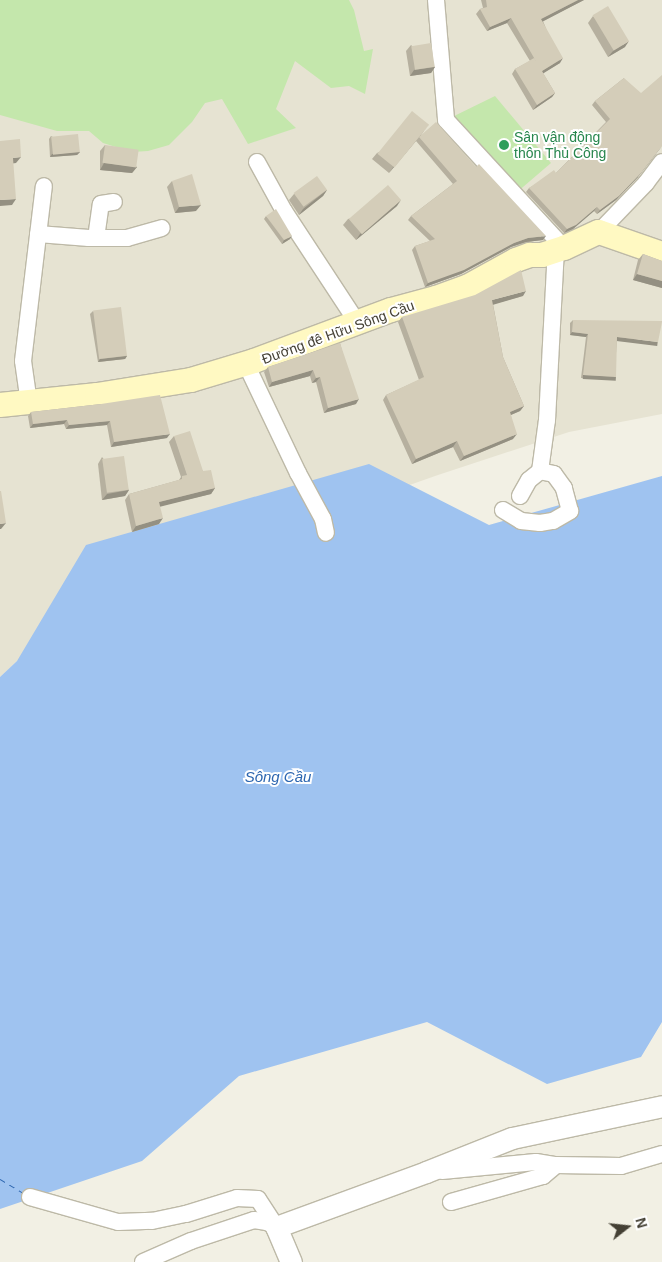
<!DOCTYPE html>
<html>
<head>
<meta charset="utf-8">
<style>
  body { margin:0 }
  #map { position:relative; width:662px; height:1262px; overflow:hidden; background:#f2f0e4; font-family:Arial,sans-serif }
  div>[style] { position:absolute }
  .residential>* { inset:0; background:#e6e3d2 }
  .green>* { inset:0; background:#c4e7ac }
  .water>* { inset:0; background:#9fc3f0 }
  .ferry>* { height:1px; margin-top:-0.5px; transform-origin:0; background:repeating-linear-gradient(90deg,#2d66b0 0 6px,transparent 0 11px) }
  .roads { filter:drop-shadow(1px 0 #bdb9a7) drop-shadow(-1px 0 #bdb9a7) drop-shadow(0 1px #bdb9a7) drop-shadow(0 -1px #bdb9a7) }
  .minor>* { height:16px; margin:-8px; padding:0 8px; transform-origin:8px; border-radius:8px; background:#fff }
  .tertiary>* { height:21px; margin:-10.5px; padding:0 10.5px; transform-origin:10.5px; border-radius:10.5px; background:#fff }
  .secondary>* { height:24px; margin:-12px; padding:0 12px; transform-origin:12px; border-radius:12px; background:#fff9c2 }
  .wall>* { inset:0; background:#b6b09f }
  .shaded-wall>* { inset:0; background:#949082; transform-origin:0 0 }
  .building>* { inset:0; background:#d4cdb9; transform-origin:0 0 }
  .dots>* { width:14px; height:14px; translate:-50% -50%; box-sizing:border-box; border:2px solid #fff; border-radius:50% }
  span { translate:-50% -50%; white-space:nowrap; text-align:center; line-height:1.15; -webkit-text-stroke:4px #fff; paint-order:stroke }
  .leisure-label { font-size:14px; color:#27864d }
  .left { translate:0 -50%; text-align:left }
  .street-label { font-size:14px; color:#444034 }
  .water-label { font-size:15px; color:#2d66b0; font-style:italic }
  .north { position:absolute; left:602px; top:1202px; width:50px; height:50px; -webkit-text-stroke:4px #fff; paint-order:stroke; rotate:74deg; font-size:14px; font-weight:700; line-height:20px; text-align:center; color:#444034 }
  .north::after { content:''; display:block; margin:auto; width:18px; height:22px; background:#444034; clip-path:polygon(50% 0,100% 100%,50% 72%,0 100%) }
</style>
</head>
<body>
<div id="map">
  <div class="residential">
    <i style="clip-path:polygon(0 0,662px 0,662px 414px,569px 432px,438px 475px,239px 545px,17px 661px,0 677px)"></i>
  </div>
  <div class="green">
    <i style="clip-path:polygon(0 0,349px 0,354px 10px,364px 51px,373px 49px,365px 94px,349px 86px,331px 88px,295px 61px,276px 109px,296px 128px,248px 144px,222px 99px,205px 103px,192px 122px,169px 145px,148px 151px,132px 152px,103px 143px,89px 131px,57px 131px,0 115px)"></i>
    <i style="clip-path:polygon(495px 96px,551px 163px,516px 193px,446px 120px)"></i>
  </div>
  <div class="water">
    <i style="clip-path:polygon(369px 464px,489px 525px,662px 476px,662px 1022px,641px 1057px,547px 1084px,427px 1022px,239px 1076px,142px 1161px,0 1209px,0 677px,17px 661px,86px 545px)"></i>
  </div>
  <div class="ferry">
    <i style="left:0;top:1179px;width:27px;rotate:31deg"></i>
  </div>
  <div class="roads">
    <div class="minor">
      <i style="left:436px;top:0;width:120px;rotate:85.2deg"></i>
      <i style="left:446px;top:120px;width:174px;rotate:47.3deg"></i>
      <i style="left:257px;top:162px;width:56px;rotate:61.1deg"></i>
      <i style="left:284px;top:211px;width:133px;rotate:56.7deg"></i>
      <i style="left:599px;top:232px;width:68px;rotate:-46.2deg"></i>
      <i style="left:646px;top:183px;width:26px;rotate:-53deg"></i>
      <i style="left:38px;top:234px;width:51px;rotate:4.5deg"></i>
      <i style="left:89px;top:238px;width:38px"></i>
      <i style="left:127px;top:238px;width:36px;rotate:-16deg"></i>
      <i style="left:96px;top:238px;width:34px;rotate:-82deg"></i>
      <i style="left:101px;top:204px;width:13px;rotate:-9deg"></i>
      <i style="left:246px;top:364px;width:121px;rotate:64.5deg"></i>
      <i style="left:298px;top:473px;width:52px;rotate:61.5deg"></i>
      <i style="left:323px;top:519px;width:14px;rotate:78deg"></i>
      <i style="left:29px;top:403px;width:42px;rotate:-98.1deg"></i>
      <i style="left:23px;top:361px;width:176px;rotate:-83.2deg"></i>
      <i style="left:520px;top:496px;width:18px;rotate:-61deg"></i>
      <i style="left:529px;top:480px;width:14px;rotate:-39deg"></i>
      <i style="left:503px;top:510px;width:21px;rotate:31deg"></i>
      <i style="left:521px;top:521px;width:19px;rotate:6deg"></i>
      <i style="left:540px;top:523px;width:13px;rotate:-9deg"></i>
      <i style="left:553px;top:521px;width:20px;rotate:-30deg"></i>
      <i style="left:570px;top:511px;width:24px;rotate:-105deg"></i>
      <i style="left:564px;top:488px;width:17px;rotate:-126deg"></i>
      <i style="left:554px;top:474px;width:14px;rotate:-168deg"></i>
      <i style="left:540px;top:471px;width:51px;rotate:-82.2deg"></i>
      <i style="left:547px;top:420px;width:169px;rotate:-87deg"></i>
      <i style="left:442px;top:1171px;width:94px;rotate:-5.5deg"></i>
      <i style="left:536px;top:1162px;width:20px;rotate:9deg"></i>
      <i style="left:556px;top:1165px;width:65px;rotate:0.9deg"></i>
      <i style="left:621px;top:1166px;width:43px;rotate:-16.3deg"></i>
      <i style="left:30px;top:1197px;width:91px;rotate:15.9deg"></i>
      <i style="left:118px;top:1222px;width:34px;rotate:-2deg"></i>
      <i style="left:152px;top:1221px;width:35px;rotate:-12deg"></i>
      <i style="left:186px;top:1214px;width:53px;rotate:-17.4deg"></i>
      <i style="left:237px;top:1198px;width:21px;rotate:3deg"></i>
      <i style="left:258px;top:1199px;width:33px;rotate:57deg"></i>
      <i style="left:451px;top:1202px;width:96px;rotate:-15.8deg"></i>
      <i style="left:543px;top:1176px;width:17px;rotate:-40deg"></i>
      <i style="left:143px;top:1262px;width:52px;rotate:-23.6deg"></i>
      <i style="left:191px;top:1241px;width:66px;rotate:-18.4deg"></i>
      <i style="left:254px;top:1220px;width:13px;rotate:9deg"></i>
      <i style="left:267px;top:1222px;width:10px;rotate:29deg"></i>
    </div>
    <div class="tertiary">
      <i style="left:291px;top:1262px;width:38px;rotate:-113deg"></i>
      <i style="left:276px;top:1227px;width:160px;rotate:-20.1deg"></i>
      <i style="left:426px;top:1172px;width:92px;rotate:-21.6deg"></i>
      <i style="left:512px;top:1138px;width:153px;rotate:-12deg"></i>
    </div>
    <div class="secondary">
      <i style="left:0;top:405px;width:98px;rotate:-5.9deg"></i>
      <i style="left:97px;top:395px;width:95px;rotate:-9.1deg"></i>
      <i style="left:191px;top:380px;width:66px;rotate:-16.8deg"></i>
      <i style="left:254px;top:361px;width:146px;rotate:-20.4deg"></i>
      <i style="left:391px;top:310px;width:47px;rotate:-14.9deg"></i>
      <i style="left:436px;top:298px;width:33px;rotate:-20deg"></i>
      <i style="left:467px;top:287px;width:56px;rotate:-28.9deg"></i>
      <i style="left:516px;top:260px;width:15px;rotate:-20deg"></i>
      <i style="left:530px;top:255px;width:12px"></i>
      <i style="left:542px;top:255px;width:23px;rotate:-18deg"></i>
      <i style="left:564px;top:248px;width:38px;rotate:-25deg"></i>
      <i style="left:599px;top:232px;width:67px;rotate:19.2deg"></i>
    </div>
  </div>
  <div class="wall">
    <i style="clip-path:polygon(481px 0,584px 0,543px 21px,560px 63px,543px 73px,555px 93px,552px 97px,533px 110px,512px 74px,515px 69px,530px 61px,507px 23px,487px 31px,476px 14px,480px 9px,483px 8px)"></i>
    <i style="clip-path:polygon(593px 16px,625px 47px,608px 57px,588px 23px)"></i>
    <i style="clip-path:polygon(411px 45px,435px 67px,431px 73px,410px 76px,406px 51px)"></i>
    <i style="clip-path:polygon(624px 78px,638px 177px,616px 200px,597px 214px,594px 211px,573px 229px,564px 233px,526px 192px,529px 188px,556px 173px,606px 122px,592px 105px,595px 101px)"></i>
    <i style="clip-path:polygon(424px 131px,421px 135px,476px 167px,543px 240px,526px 242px,511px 247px,461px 274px,425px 287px,412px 250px,415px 246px,430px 241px,408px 220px,411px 216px,453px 184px,416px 141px,389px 173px,372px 159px,377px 153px)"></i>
    <i style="clip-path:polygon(51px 136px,80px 152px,77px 155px,50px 157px,49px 139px)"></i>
    <i style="clip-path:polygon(105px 145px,137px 167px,132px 173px,100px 170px,100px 151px)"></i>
    <i style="clip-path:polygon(172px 181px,196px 211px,175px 213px,167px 187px)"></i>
    <i style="clip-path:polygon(327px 190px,323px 196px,299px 215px,289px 200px,294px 194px)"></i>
    <i style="clip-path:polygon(397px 206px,356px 240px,343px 225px,348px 219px)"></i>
    <i style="clip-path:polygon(266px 216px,290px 239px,282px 244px,264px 219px)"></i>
    <i style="clip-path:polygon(643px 254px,662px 261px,662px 288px,633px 280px,638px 260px)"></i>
    <i style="clip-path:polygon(523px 296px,493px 304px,503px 357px,524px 406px,520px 411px,511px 415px,513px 439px,460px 461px,453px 447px,412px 464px,383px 400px,386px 395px,419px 380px,398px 322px,402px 317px)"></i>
    <i style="clip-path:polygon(93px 311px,127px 356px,125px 359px,98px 362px,90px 314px)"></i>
    <i style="clip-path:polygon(573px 320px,656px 345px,617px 340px,614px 380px,581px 378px,586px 337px,570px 335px,570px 323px)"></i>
    <i style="clip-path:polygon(340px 343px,356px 404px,324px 413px,316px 382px,312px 383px,310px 376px,269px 387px,264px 372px,268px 367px)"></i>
    <i style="clip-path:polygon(101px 404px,167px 438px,111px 447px,107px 425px,66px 429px,64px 424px,30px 428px,28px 416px,31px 412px)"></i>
    <i style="clip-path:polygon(174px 436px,203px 471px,215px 488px,211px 494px,160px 506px,159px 524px,132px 532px,125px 500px,129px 494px,179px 480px,181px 477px,169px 442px)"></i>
    <i style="clip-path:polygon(102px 457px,129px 490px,125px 496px,102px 500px,98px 464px)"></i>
  </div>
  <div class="shaded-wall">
    <i style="clip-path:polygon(578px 0,584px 0,538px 24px,541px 19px)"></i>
    <i style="clip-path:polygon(511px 18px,507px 23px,487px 31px,490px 27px)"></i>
    <i style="clip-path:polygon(629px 41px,625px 47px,608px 57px,613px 51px)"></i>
    <i style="clip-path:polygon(563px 58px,560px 63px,539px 76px,542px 71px)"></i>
    <i style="clip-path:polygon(435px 67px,431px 73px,410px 76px,414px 70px)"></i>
    <i style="clip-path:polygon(555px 93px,552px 97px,533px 110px,537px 105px)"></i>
    <i style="clip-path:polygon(429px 125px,389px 173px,394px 166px)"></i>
    <i style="clip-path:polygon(662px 146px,638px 177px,616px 200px,597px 214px,600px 210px)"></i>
    <i style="clip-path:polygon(80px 152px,77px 155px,50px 157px,52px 154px)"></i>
    <i style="clip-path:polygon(21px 157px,16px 163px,9px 164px,13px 158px)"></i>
    <i style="clip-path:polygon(104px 163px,137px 167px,132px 173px,100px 170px)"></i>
    <i style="clip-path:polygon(327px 190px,323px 196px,299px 215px,303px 209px)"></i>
    <i style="clip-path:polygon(16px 199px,12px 205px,0 206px,0 200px)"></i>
    <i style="clip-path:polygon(401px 200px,397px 206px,356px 240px,360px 234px)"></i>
    <i style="clip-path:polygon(201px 205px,196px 211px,175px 213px,179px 207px)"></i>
    <i style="clip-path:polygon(597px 207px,594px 211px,573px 229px,564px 233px,567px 229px)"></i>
    <i style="clip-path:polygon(292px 236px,290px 239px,282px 244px,284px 240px)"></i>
    <i style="clip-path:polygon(546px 236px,543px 240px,526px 242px,511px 247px,461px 274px,425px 287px,428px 283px,514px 243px,528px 238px)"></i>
    <i style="clip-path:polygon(637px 274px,662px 281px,662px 288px,633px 280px)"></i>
    <i style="clip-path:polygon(526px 291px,523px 296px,489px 306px,492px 300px)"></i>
    <i style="clip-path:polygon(572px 332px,588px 334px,586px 337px,570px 335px)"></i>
    <i style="left:617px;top:337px;width:41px;height:4px;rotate:7deg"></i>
    <i style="clip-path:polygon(127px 356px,125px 359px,98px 362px,100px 359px)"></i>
    <i style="clip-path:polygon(313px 370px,310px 376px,269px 387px,272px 382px)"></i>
    <i style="left:583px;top:375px;width:33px;height:4px;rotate:3deg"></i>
    <i style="clip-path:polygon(320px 377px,316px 382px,312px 383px,316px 378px)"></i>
    <i style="clip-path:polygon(359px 399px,356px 404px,324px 413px,328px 408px)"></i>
    <i style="clip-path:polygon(524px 406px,520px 411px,506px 417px,510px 412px)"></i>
    <i style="clip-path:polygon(67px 420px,64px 424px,30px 428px,33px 424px)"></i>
    <i style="clip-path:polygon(110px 421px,107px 425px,66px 429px,69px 425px)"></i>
    <i style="clip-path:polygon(170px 434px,167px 438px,111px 447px,114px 442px)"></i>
    <i style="clip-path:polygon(517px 434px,513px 439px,460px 461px,464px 456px)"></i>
    <i style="clip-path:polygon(457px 441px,453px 447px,412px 464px,416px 459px)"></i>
    <i style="clip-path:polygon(215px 488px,211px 494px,155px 508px,159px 502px)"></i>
    <i style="clip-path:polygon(129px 490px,125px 496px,102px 500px,107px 494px)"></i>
    <i style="clip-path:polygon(163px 518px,159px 524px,132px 532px,136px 526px)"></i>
    <i style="clip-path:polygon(6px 523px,1px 529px,0 529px,0 524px)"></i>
  </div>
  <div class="building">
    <i style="clip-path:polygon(486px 0,578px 0,541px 19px,563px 58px,542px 71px,555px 93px,537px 105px,515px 69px,534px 58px,537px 63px,511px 18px,490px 27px,480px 9px,487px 7px)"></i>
    <i style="left:608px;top:6px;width:41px;height:18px;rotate:59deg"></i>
    <i style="left:431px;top:43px;width:24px;height:20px;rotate:81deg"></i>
    <i style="clip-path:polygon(662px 75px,662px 146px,641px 173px,619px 196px,600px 210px,597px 207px,576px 225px,567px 229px,529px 188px,554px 170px,556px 173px,610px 119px,595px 101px,624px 78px,641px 93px)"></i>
    <i style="left:412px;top:111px;width:22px;height:55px;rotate:39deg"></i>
    <i style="clip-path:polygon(436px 122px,476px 167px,479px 164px,546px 236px,528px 238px,514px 243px,464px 270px,428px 283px,415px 246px,435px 239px,411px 216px,457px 181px,419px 137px)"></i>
    <i style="left:78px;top:134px;width:18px;height:27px;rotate:84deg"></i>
    <i style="clip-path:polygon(20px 139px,21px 157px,13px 158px,16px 199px,0 200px,0 141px)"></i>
    <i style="left:105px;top:145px;width:34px;height:18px;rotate:8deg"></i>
    <i style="clip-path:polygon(192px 174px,201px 205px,179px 207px,172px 181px)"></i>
    <i style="left:317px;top:176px;width:17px;height:29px;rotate:54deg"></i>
    <i style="left:388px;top:185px;width:20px;height:52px;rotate:49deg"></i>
    <i style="clip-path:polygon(276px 209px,292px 236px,284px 240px,266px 216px)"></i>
    <i style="clip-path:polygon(643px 254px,662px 261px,662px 281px,637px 274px)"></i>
    <i style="clip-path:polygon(521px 270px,526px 291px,492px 300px,503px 357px,524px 406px,510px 412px,517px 434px,464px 456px,457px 441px,416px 459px,386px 395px,424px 377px,402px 317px,475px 295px)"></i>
    <i style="left:121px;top:307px;width:49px;height:28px;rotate:83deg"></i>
    <i style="clip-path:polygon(573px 320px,662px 321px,662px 322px,658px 342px,617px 337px,616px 377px,583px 375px,588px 334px,572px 332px)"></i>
    <i style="clip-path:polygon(340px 343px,359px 399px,328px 408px,320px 377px,316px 378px,313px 370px,272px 382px,268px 367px)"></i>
    <i style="clip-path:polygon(160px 395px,170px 434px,114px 442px,110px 421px,69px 425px,67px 420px,33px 424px,31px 412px,101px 404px)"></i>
    <i style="clip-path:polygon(190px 431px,203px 471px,211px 470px,215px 488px,159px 502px,163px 518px,136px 526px,129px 494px,182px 479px,182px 476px,187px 475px,174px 436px)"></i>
    <i style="left:124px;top:456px;width:34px;height:22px;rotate:82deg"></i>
    <i style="clip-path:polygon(0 491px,1px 491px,6px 523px,0 524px)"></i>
  </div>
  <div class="dots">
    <i style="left:504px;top:145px;background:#2e9e5b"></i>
  </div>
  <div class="leisure-label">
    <span class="left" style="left:514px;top:145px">Sân vận động<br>thôn Thủ Công</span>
  </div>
  <div class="street-label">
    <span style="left:338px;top:332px;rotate:-20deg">Đường đê Hữu Sông Cầu</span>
  </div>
  <div class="water-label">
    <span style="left:278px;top:777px">Sông Cầu</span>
  </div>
  <div class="north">N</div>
</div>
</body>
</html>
